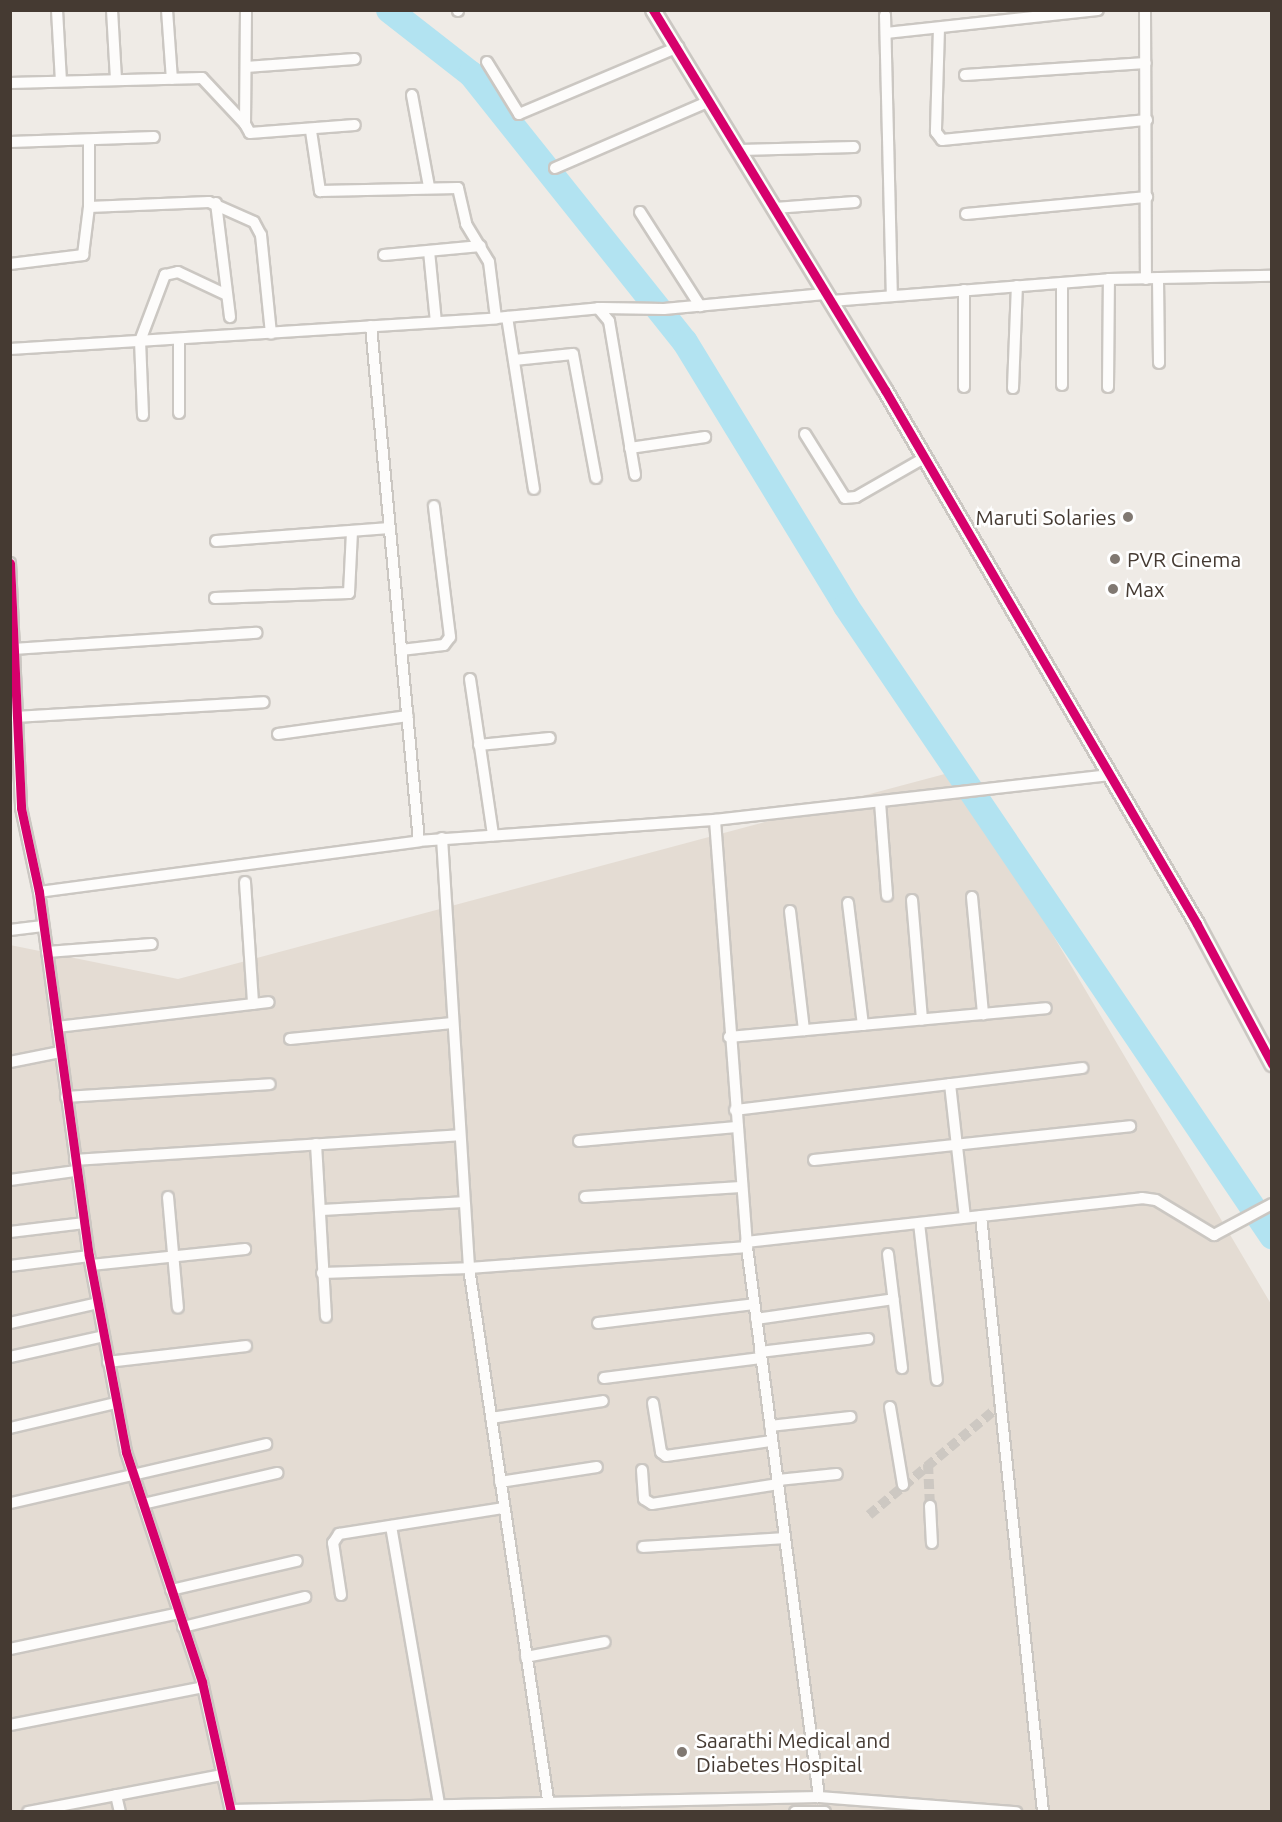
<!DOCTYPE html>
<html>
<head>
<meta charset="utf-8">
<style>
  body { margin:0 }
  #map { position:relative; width:1282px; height:1822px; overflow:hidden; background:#efebe6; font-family:Ubuntu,sans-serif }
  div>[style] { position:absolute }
  .residential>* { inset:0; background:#e4dcd3 }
  .river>* { height:26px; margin:-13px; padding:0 13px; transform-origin:13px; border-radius:13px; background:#b2e3f1 }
  .minor-tunnel>* { height:10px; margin-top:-5px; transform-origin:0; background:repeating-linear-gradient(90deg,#cdc8c2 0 10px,transparent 0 15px) }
  .roads { filter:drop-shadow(2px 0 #cbc7c2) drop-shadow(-2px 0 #cbc7c2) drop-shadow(0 2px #cbc7c2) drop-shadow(0 -2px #cbc7c2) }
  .minor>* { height:10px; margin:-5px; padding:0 5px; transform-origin:5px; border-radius:5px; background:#fdfcfb }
  .tertiary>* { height:14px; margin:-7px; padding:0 7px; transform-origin:7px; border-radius:7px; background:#fdfcfb }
  .cycleway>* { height:9px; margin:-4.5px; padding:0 4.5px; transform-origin:4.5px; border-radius:4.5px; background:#d6006c }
  .dots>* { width:16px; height:16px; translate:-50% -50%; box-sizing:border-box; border:3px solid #fff; border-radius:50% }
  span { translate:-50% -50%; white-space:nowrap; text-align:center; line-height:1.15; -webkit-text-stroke:5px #fff; paint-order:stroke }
  .poi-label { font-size:21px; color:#453a32 }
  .right { translate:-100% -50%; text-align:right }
  .left { translate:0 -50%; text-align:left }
  .frame { position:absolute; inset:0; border:12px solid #453a32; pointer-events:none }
</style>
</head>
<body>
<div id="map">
  <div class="residential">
    <i style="clip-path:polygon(956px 771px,1271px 1304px,1271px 1811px,11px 1811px,10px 945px,178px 979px)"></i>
  </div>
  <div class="river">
    <i style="left:389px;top:10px;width:104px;rotate:38deg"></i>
    <i style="left:471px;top:74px;width:343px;rotate:51.4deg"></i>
    <i style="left:685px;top:342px;width:309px;rotate:58.6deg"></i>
    <i style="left:846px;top:606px;width:761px;rotate:55.93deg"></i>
  </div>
  <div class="minor-tunnel">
    <i style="left:928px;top:1464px;width:42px;rotate:87.3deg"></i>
    <i style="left:869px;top:1515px;width:175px;rotate:-39.9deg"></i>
  </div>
  <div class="roads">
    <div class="minor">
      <i style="left:57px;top:10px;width:71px;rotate:86.8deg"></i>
      <i style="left:112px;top:10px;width:70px;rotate:86.7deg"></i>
      <i style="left:167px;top:10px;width:69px;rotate:85.9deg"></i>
      <i style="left:246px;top:10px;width:114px;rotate:90.5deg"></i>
      <i style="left:245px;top:124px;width:10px;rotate:61deg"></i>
      <i style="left:250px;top:133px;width:105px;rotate:-4.4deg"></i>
      <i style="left:458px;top:10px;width:1px;rotate:90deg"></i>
      <i style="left:1145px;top:10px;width:269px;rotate:89.8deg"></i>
      <i style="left:885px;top:15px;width:281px;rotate:88.6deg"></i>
      <i style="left:939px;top:28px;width:104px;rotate:91.7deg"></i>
      <i style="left:936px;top:132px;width:10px;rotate:53deg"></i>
      <i style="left:942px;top:140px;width:206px;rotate:-5.6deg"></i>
      <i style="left:886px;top:33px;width:213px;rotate:-6.2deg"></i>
      <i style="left:487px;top:62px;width:61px;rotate:58.4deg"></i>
      <i style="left:519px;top:114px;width:173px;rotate:-22.8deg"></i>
      <i style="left:246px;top:67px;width:109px;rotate:-4.2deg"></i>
      <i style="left:965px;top:75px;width:181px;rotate:-3.8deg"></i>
      <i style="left:10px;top:83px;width:192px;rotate:-1.5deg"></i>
      <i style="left:202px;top:78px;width:63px;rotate:46.9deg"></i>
      <i style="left:412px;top:95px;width:94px;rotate:79.5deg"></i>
      <i style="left:311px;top:131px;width:61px;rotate:81.5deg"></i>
      <i style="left:320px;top:191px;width:138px;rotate:-1.2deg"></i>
      <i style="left:458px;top:188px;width:37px;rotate:77deg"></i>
      <i style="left:466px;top:224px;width:44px;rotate:58.8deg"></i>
      <i style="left:489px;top:262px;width:56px;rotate:82.9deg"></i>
      <i style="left:10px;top:142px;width:144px;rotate:-2deg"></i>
      <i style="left:740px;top:150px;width:114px;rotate:-1.5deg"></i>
      <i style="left:555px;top:168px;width:169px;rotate:-23.4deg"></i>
      <i style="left:216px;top:203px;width:115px;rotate:83deg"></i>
      <i style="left:89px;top:207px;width:120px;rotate:-2.4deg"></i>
      <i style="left:209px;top:202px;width:49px;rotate:24deg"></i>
      <i style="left:254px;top:222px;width:15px;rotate:62deg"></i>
      <i style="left:261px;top:235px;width:99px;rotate:84.2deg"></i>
      <i style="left:775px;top:208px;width:80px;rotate:-4.3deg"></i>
      <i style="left:640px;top:212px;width:112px;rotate:57.4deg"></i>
      <i style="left:966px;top:214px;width:182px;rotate:-5.4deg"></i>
      <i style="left:429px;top:251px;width:71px;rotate:84.4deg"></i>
      <i style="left:384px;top:255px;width:97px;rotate:-5.3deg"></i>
      <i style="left:10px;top:264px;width:74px;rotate:-7deg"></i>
      <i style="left:83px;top:255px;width:48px;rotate:-82.9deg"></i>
      <i style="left:89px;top:207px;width:67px;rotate:-90deg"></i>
      <i style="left:1158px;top:279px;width:84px;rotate:89.3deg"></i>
      <i style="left:831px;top:301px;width:279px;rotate:-4.5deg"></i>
      <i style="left:1109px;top:279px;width:163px;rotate:-1.1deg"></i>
      <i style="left:598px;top:308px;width:17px;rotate:50deg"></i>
      <i style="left:609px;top:321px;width:156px;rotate:80.4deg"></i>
      <i style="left:507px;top:317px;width:174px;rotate:81.1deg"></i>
      <i style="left:371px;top:326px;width:517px;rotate:84.68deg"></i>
      <i style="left:179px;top:339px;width:74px;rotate:90deg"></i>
      <i style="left:10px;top:349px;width:487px;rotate:-3.6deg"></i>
      <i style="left:496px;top:318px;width:106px;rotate:-5.4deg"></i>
      <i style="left:602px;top:308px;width:62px;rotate:0.9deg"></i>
      <i style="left:664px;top:309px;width:164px;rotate:-5.3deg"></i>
      <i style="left:514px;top:360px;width:59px;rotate:-5.8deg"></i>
      <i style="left:573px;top:354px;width:126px;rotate:79.5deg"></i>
      <i style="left:1062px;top:385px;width:102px;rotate:-90deg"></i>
      <i style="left:964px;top:387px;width:97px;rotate:-90deg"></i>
      <i style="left:1108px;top:387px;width:108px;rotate:-89.5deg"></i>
      <i style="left:1013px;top:388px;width:102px;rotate:-87.8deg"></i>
      <i style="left:143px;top:415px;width:74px;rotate:-92.3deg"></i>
      <i style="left:140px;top:341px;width:71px;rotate:-69.3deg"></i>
      <i style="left:165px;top:275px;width:13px;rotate:-13deg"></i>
      <i style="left:178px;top:272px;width:54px;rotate:25.1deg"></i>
      <i style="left:805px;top:434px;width:75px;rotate:58deg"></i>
      <i style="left:845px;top:498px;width:11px;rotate:-5deg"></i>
      <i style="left:856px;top:497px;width:78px;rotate:-29.8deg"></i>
      <i style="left:630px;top:448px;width:76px;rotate:-8.3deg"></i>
      <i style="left:216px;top:541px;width:174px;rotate:-4.3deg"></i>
      <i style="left:10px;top:563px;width:245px;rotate:87.4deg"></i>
      <i style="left:21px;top:808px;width:86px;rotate:77.9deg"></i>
      <i style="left:39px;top:892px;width:367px;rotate:82.2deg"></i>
      <i style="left:89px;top:1256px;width:199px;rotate:79.3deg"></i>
      <i style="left:126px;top:1452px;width:242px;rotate:71.7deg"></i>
      <i style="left:202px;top:1682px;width:133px;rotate:77.4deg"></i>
      <i style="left:215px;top:598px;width:134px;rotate:-2.1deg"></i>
      <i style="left:349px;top:593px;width:62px;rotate:-87.2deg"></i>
      <i style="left:13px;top:649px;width:244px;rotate:-3.8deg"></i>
      <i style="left:401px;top:650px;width:43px;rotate:-6.6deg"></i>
      <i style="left:444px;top:645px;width:10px;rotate:-53deg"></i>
      <i style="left:450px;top:637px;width:132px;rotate:-97deg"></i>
      <i style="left:470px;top:679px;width:158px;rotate:81.6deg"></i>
      <i style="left:15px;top:717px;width:249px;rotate:-3.4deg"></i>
      <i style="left:278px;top:734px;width:131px;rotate:-7.9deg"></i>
      <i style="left:479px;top:745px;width:71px;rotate:-5.6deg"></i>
      <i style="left:880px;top:802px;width:94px;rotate:85.7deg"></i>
      <i style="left:715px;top:820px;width:428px;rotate:85.7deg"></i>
      <i style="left:747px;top:1247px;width:555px;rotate:82.54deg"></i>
      <i style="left:442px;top:838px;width:431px;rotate:86.4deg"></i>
      <i style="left:469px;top:1268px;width:538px;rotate:81.55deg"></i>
      <i style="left:245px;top:882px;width:122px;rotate:86.2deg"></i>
      <i style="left:39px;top:892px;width:383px;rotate:-7.6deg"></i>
      <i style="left:419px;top:841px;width:297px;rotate:-4.1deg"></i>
      <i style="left:715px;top:820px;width:397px;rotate:-6.5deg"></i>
      <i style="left:972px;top:897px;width:118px;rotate:84.6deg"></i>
      <i style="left:912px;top:900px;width:120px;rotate:85.2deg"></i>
      <i style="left:848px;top:903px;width:123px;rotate:83deg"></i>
      <i style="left:790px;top:911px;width:120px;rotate:83.3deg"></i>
      <i style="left:10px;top:930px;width:33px;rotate:-7deg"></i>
      <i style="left:47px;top:952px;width:105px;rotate:-4.4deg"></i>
      <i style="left:57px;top:1027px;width:213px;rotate:-6.7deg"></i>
      <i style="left:729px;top:1037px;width:318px;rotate:-5.2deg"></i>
      <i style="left:290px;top:1039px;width:163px;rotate:-5.6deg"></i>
      <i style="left:10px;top:1062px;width:51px;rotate:-11.3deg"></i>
      <i style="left:950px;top:1084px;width:134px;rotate:83.6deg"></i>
      <i style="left:66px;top:1097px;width:204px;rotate:-3.6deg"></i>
      <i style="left:735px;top:1110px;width:350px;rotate:-6.9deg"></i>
      <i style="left:579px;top:1141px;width:158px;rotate:-5.1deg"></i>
      <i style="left:316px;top:1144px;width:173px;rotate:86.7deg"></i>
      <i style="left:75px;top:1160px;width:384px;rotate:-3.7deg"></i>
      <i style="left:814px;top:1160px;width:318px;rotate:-6.1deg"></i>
      <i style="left:10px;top:1180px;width:67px;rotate:-7.8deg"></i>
      <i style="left:168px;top:1197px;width:111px;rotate:84.9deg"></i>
      <i style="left:585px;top:1197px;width:156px;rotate:-3.7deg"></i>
      <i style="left:322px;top:1210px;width:141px;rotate:-3.2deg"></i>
      <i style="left:981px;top:1216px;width:599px;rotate:84.06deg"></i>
      <i style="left:919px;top:1223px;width:158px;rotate:83.5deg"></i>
      <i style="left:10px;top:1232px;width:75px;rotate:-6.9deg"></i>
      <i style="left:746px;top:1242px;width:398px;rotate:-6.3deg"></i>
      <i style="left:1142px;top:1198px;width:14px;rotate:8deg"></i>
      <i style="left:1156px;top:1200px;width:68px;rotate:31.1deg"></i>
      <i style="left:1214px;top:1235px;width:66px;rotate:-28.1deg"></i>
      <i style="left:888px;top:1254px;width:115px;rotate:83deg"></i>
      <i style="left:91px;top:1265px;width:155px;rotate:-5.9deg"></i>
      <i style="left:10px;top:1266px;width:80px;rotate:-7.2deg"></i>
      <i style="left:322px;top:1273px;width:147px;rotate:-1.9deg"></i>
      <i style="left:469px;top:1268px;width:279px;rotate:-4.3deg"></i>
      <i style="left:756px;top:1319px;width:139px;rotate:-8.2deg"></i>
      <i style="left:10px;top:1323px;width:90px;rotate:-12.8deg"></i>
      <i style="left:598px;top:1323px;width:157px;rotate:-6.9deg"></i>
      <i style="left:760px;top:1352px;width:109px;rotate:-6.9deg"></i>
      <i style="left:10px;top:1357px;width:96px;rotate:-12.6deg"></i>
      <i style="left:108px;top:1362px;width:139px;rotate:-6.6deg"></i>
      <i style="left:604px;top:1378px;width:158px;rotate:-7.3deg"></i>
      <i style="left:653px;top:1403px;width:50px;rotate:80.7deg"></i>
      <i style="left:661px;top:1452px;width:6px;rotate:39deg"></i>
      <i style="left:666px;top:1456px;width:107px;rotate:-8.1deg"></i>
      <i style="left:890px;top:1407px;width:79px;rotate:80.5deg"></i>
      <i style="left:491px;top:1418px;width:113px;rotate:-8.6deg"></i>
      <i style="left:770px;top:1426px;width:81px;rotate:-6.4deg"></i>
      <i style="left:10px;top:1428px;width:109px;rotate:-13.3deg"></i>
      <i style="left:642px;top:1470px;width:29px;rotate:86deg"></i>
      <i style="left:644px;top:1499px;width:9px;rotate:32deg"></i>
      <i style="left:652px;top:1504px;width:128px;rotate:-9deg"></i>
      <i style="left:778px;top:1480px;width:59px;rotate:-5.8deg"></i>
      <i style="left:500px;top:1482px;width:98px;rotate:-8.8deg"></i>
      <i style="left:11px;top:1503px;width:262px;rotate:-13deg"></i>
      <i style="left:143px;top:1504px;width:138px;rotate:-13deg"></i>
      <i style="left:930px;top:1506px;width:37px;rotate:87deg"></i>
      <i style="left:391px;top:1526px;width:281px;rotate:80.2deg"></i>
      <i style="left:643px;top:1547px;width:142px;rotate:-3.6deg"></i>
      <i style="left:171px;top:1590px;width:129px;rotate:-13deg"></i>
      <i style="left:341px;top:1595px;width:53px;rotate:-98.7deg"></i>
      <i style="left:333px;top:1543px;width:11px;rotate:-56deg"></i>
      <i style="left:339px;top:1534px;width:167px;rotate:-9deg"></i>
      <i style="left:183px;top:1627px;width:126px;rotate:-13.8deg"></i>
      <i style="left:10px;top:1649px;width:173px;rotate:-12deg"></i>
      <i style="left:526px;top:1657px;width:80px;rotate:-10.8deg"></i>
      <i style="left:10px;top:1725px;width:197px;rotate:-11.1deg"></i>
      <i style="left:116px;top:1795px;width:17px;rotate:77deg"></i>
      <i style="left:231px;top:1810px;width:588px;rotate:-1.27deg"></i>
      <i style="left:819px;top:1797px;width:198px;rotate:4.4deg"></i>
      <i style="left:28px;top:1812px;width:197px;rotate:-10.8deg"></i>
      <i style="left:795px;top:1812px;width:30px"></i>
    </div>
    <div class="tertiary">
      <i style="left:653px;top:10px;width:445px;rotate:58.6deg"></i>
      <i style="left:885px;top:390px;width:618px;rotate:59.7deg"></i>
      <i style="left:1197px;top:924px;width:159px;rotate:61.8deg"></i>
    </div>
  </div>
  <div class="cycleway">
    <i style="left:653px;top:10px;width:445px;rotate:58.6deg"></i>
    <i style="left:885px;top:390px;width:618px;rotate:59.7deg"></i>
    <i style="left:1197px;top:924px;width:159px;rotate:61.8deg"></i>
    <i style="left:10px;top:563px;width:245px;rotate:87.4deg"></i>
    <i style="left:21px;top:808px;width:86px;rotate:77.9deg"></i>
    <i style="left:39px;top:892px;width:367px;rotate:82.2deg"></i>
    <i style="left:89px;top:1256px;width:199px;rotate:79.3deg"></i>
    <i style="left:126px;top:1452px;width:242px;rotate:71.7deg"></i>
    <i style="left:202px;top:1682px;width:133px;rotate:77.4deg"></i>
  </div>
  <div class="dots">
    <i style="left:1128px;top:517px;background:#807871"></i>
    <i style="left:1115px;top:559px;background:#807871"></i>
    <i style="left:1113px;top:589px;background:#807871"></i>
    <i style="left:682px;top:1752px;background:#807871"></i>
  </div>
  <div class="poi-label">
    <span class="right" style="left:1116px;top:517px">Maruti Solaries</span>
    <span class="left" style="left:1127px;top:559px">PVR Cinema</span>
    <span class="left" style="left:1125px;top:589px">Max</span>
    <span class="left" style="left:696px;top:1752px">Saarathi Medical and<br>Diabetes Hospital</span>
  </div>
  <div class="frame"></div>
</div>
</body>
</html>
